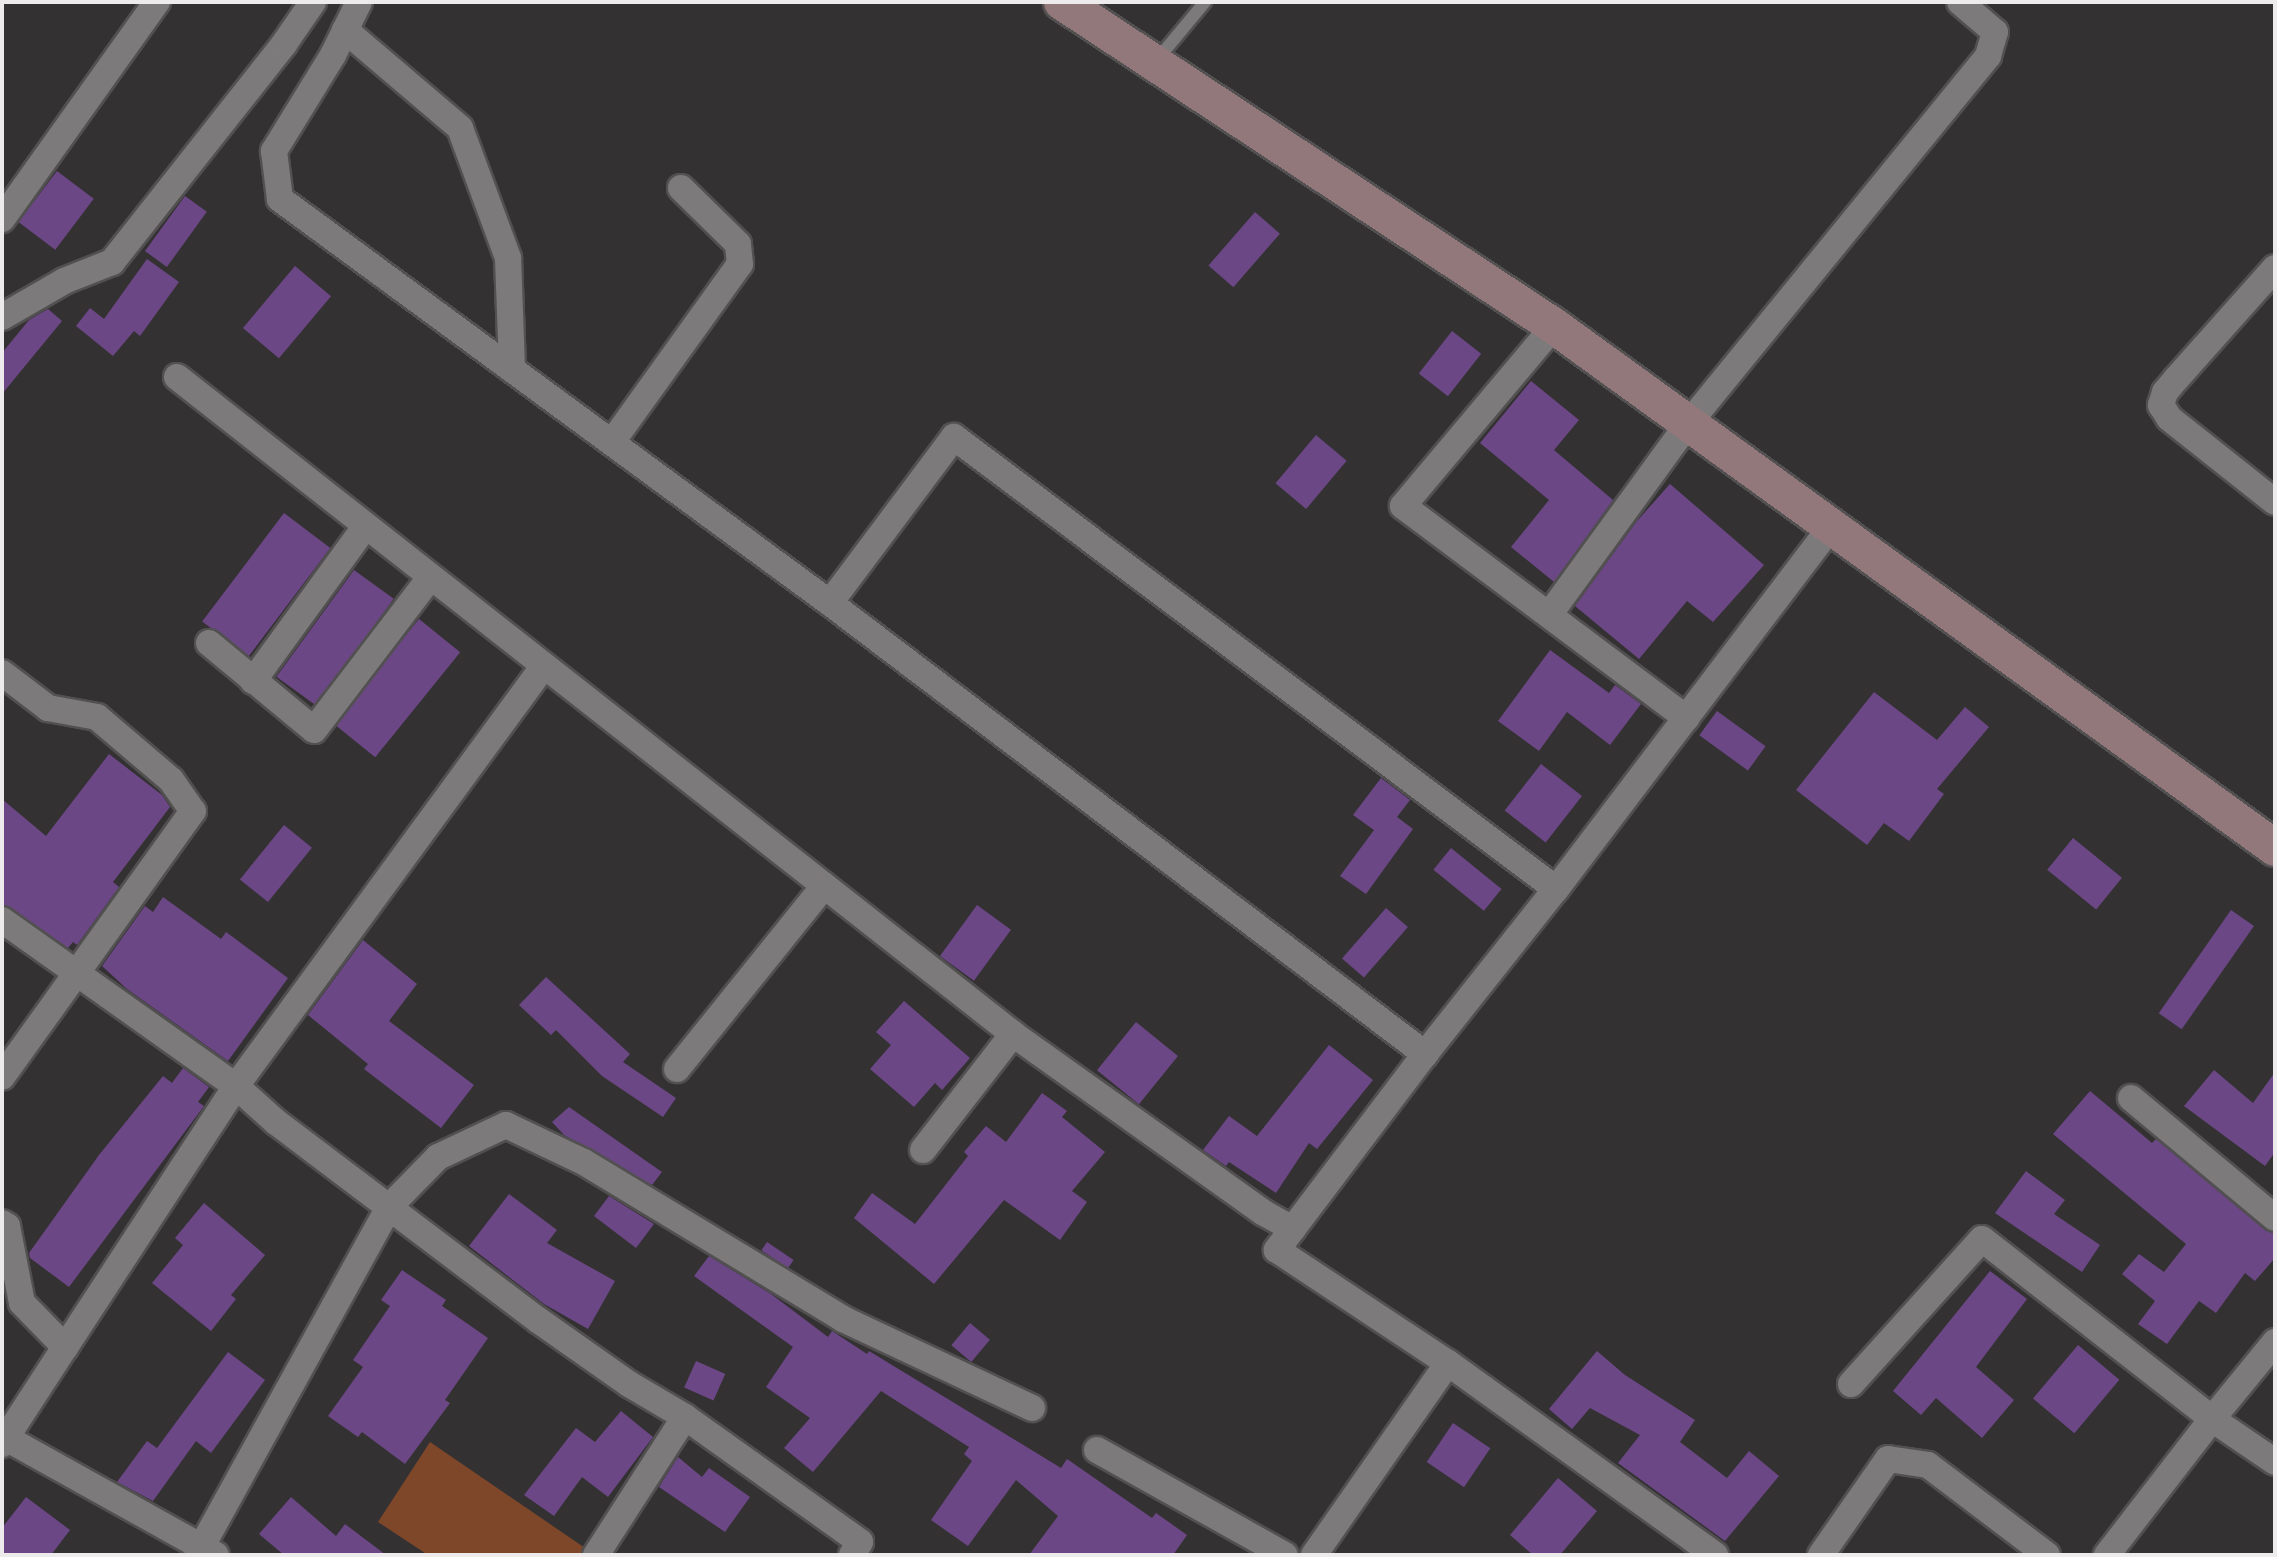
<!DOCTYPE html>
<html>
<head>
<meta charset="utf-8">
<style>
  body { margin:0 }
  #map { position:relative; width:2277px; height:1557px; overflow:hidden; background:#343133; font-family:Figtree,sans-serif }
  div>[style] { position:absolute }
  .green>* { inset:0; background:#7e4729 }
  .building>* { inset:0; background:#6c4786; transform-origin:0 0 }
  .roads { filter:drop-shadow(2px 0 #525051) drop-shadow(-2px 0 #525051) drop-shadow(0 2px #525051) drop-shadow(0 -2px #525051) }
  .lane>* { height:12px; margin:-6px; padding:0 6px; transform-origin:6px; border-radius:6px; background:#7d7a7c }
  .street>* { height:26px; margin:-13px; padding:0 13px; transform-origin:13px; border-radius:13px; background:#7d7a7c }
  .secondary>* { height:36px; margin:-18px; padding:0 18px; transform-origin:18px; border-radius:18px; background:#93787b }
  span { translate:-50% -50%; white-space:nowrap; text-align:center; line-height:1.15; -webkit-text-stroke:7px #1b191a; paint-order:stroke }
  .frame { position:absolute; inset:0; border:4px solid #edebec; pointer-events:none }
</style>
</head>
<body>
<div id="map">
  <div class="green">
    <i style="clip-path:polygon(430px 1442px,588px 1550px,585px 1555px,428px 1555px,378px 1522px)"></i>
  </div>
  <div class="building">
    <i style="left:57px;top:171px;width:46px;height:64px;rotate:37deg"></i>
    <i style="left:185px;top:196px;width:27px;height:68px;rotate:36deg"></i>
    <i style="left:1255px;top:212px;width:33px;height:71px;rotate:41deg"></i>
    <i style="clip-path:polygon(147px 259px,179px 282px,140px 336px,134px 331px,113px 356px,76px 326px,90px 308px,104px 319px)"></i>
    <i style="left:295px;top:266px;width:47px;height:81px;rotate:40deg"></i>
    <i style="clip-path:polygon(48px 309px,62px 321px,2px 394px,2px 353px,29px 320px)"></i>
    <i style="left:1452px;top:331px;width:37px;height:54px;rotate:38deg"></i>
    <i style="clip-path:polygon(1531px 381px,1579px 420px,1554px 450px,1613px 500px,1554px 582px,1511px 547px,1549px 500px,1480px 443px)"></i>
    <i style="left:1316px;top:435px;width:40px;height:63px;rotate:40deg"></i>
    <i style="clip-path:polygon(1670px 484px,1764px 565px,1713px 622px,1687px 601px,1639px 659px,1575px 606px,1637px 521px)"></i>
    <i style="left:284px;top:513px;width:58px;height:136px;rotate:37deg"></i>
    <i style="left:354px;top:570px;width:49px;height:132px;rotate:36deg"></i>
    <i style="left:419px;top:619px;width:53px;height:135px;rotate:39deg"></i>
    <i style="clip-path:polygon(1550px 650px,1609px 693px,1615px 685px,1641px 704px,1610px 745px,1567px 712px,1539px 751px,1498px 721px)"></i>
    <i style="clip-path:polygon(1874px 692px,1937px 740px,1965px 707px,1989px 727px,1937px 789px,1944px 794px,1909px 841px,1884px 823px,1867px 845px,1796px 790px)"></i>
    <i style="left:1717px;top:711px;width:60px;height:30px;rotate:36deg"></i>
    <i style="clip-path:polygon(109px 754px,162px 795px,170px 807px,113px 882px,119px 887px,77px 945px,73px 942px,68px 948px,2px 904px,2px 799px,46px 836px)"></i>
    <i style="left:1541px;top:764px;width:52px;height:59px;rotate:38deg"></i>
    <i style="clip-path:polygon(1381px 778px,1410px 800px,1397px 817px,1413px 829px,1366px 894px,1340px 876px,1374px 830px,1353px 815px)"></i>
    <i style="left:284px;top:825px;width:36px;height:70px;rotate:39deg"></i>
    <i style="left:2073px;top:838px;width:63px;height:41px;rotate:39deg"></i>
    <i style="left:1451px;top:848px;width:65px;height:28px;rotate:39deg"></i>
    <i style="clip-path:polygon(163px 897px,221px 939px,226px 932px,288px 978px,228px 1061px,127px 989px,102px 966px,145px 906px,153px 912px)"></i>
    <i style="left:977px;top:905px;width:42px;height:63px;rotate:36deg"></i>
    <i style="left:1386px;top:908px;width:29px;height:67px;rotate:41deg"></i>
    <i style="left:2231px;top:910px;width:28px;height:126px;rotate:35deg"></i>
    <i style="clip-path:polygon(363px 940px,417px 984px,389px 1021px,474px 1085px,441px 1128px,364px 1069px,368px 1064px,308px 1015px)"></i>
    <i style="clip-path:polygon(546px 977px,630px 1054px,623px 1062px,676px 1098px,663px 1117px,602px 1076px,556px 1030px,551px 1035px,519px 1005px)"></i>
    <i style="clip-path:polygon(904px 1001px,970px 1058px,942px 1090px,935px 1083px,914px 1107px,870px 1069px,891px 1045px,876px 1032px)"></i>
    <i style="left:1136px;top:1022px;width:54px;height:62px;rotate:39deg"></i>
    <i style="clip-path:polygon(1329px 1045px,1373px 1080px,1317px 1149px,1309px 1143px,1276px 1193px,1229px 1162px,1226px 1166px,1203px 1150px,1229px 1116px,1257px 1136px)"></i>
    <i style="clip-path:polygon(183px 1068px,209px 1087px,198px 1102px,204px 1106px,69px 1287px,30px 1258px,29px 1253px,99px 1155px,163px 1076px,172px 1083px)"></i>
    <i style="clip-path:polygon(2214px 1070px,2253px 1103px,2275px 1072px,2275px 1152px,2265px 1166px,2184px 1106px)"></i>
    <i style="clip-path:polygon(2090px 1091px,2152px 1143px,2156px 1139px,2265px 1230px,2275px 1234px,2275px 1258px,2255px 1281px,2245px 1273px,2216px 1313px,2199px 1301px,2167px 1344px,2138px 1324px,2155px 1301px,2122px 1274px,2139px 1254px,2164px 1272px,2186px 1244px,2053px 1134px)"></i>
    <i style="clip-path:polygon(1042px 1093px,1067px 1111px,1062px 1117px,1105px 1152px,1072px 1191px,1087px 1202px,1060px 1240px,1004px 1200px,934px 1284px,854px 1218px,872px 1193px,915px 1224px,968px 1156px,964px 1152px,986px 1126px,1006px 1142px)"></i>
    <i style="clip-path:polygon(569px 1107px,662px 1172px,652px 1185px,564px 1135px,552px 1122px)"></i>
    <i style="clip-path:polygon(2026px 1171px,2065px 1200px,2054px 1214px,2100px 1245px,2082px 1272px,1995px 1213px)"></i>
    <i style="clip-path:polygon(509px 1194px,557px 1230px,547px 1243px,615px 1281px,588px 1329px,544px 1304px,469px 1246px)"></i>
    <i style="clip-path:polygon(609px 1196px,654px 1224px,636px 1248px,594px 1216px)"></i>
    <i style="clip-path:polygon(204px 1203px,265px 1255px,231px 1295px,236px 1299px,211px 1331px,152px 1283px,183px 1245px,175px 1238px)"></i>
    <i style="left:767px;top:1242px;width:32px;height:10px;rotate:34deg"></i>
    <i style="clip-path:polygon(709px 1256px,771px 1294px,828px 1337px,832px 1331px,867px 1354px,869px 1351px,1061px 1468px,1067px 1459px,1152px 1518px,1156px 1513px,1187px 1535px,1173px 1555px,1029px 1555px,1058px 1516px,1016px 1480px,968px 1546px,931px 1520px,972px 1461px,964px 1454px,969px 1447px,881px 1391px,813px 1472px,784px 1448px,810px 1418px,766px 1387px,793px 1347px,694px 1276px)"></i>
    <i style="clip-path:polygon(402px 1270px,446px 1300px,442px 1306px,488px 1338px,445px 1400px,450px 1403px,405px 1464px,362px 1432px,358px 1437px,328px 1416px,363px 1367px,353px 1360px,390px 1306px,381px 1300px)"></i>
    <i style="clip-path:polygon(1990px 1271px,2027px 1299px,1976px 1367px,2014px 1400px,1982px 1438px,1936px 1398px,1921px 1415px,1893px 1391px)"></i>
    <i style="left:970px;top:1323px;width:26px;height:29px;rotate:40deg"></i>
    <i style="left:2078px;top:1345px;width:54px;height:70px;rotate:40deg"></i>
    <i style="clip-path:polygon(1597px 1351px,1625px 1375px,1695px 1420px,1680px 1442px,1727px 1478px,1749px 1451px,1779px 1476px,1725px 1541px,1618px 1463px,1640px 1435px,1590px 1408px,1572px 1429px,1549px 1409px)"></i>
    <i style="clip-path:polygon(228px 1352px,265px 1380px,211px 1453px,196px 1441px,153px 1501px,117px 1482px,147px 1441px,157px 1448px)"></i>
    <i style="left:696px;top:1361px;width:32px;height:29px;rotate:24deg"></i>
    <i style="clip-path:polygon(621px 1411px,653px 1437px,608px 1497px,582px 1477px,554px 1516px,524px 1495px,576px 1428px,595px 1442px)"></i>
    <i style="left:1453px;top:1423px;width:45px;height:47px;rotate:34deg"></i>
    <i style="clip-path:polygon(678px 1457px,702px 1477px,709px 1468px,750px 1497px,725px 1532px,659px 1487px)"></i>
    <i style="clip-path:polygon(1558px 1478px,1597px 1511px,1560px 1555px,1533px 1555px,1510px 1535px)"></i>
    <i style="clip-path:polygon(26px 1497px,70px 1530px,51px 1555px,2px 1555px,2px 1528px)"></i>
    <i style="clip-path:polygon(291px 1497px,336px 1536px,345px 1524px,386px 1555px,284px 1555px,259px 1534px)"></i>
  </div>
  <div class="roads">
    <div class="lane">
      <i style="left:1156px;top:61px;width:77px;rotate:-50.3deg"></i>
    </div>
    <div class="street">
      <i style="left:359px;top:2px;width:59px;rotate:116.1deg"></i>
      <i style="left:333px;top:55px;width:113px;rotate:121.6deg"></i>
      <i style="left:274px;top:151px;width:48px;rotate:82.9deg"></i>
      <i style="left:280px;top:199px;width:682px;rotate:36.3deg"></i>
      <i style="left:345px;top:30px;width:151px;rotate:40.4deg"></i>
      <i style="left:460px;top:128px;width:139px;rotate:69.7deg"></i>
      <i style="left:508px;top:258px;width:111px;rotate:87.9deg"></i>
      <i style="left:2px;top:219px;width:267px;rotate:-54.5deg"></i>
      <i style="left:2275px;top:268px;width:149px;rotate:131.7deg"></i>
      <i style="left:2176px;top:379px;width:17px;rotate:130deg"></i>
      <i style="left:2165px;top:392px;width:14px;rotate:107deg"></i>
      <i style="left:2161px;top:405px;width:15px;rotate:58deg"></i>
      <i style="left:2169px;top:418px;width:135px;rotate:38.4deg"></i>
      <i style="left:2px;top:317px;width:72px;rotate:-30.1deg"></i>
      <i style="left:64px;top:281px;width:52px;rotate:-21.6deg"></i>
      <i style="left:112px;top:262px;width:278px;rotate:-51.7deg"></i>
      <i style="left:284px;top:44px;width:51px;rotate:-55.4deg"></i>
      <i style="left:1554px;top:326px;width:235px;rotate:130deg"></i>
      <i style="left:1403px;top:506px;width:354px;rotate:36.8deg"></i>
      <i style="left:177px;top:377px;width:1063px;rotate:38.16deg"></i>
      <i style="left:1013px;top:1034px;width:308px;rotate:35.5deg"></i>
      <i style="left:1264px;top:1213px;width:33px;rotate:29deg"></i>
      <i style="left:612px;top:442px;width:219px;rotate:-54.3deg"></i>
      <i style="left:740px;top:264px;width:20px;rotate:-96deg"></i>
      <i style="left:738px;top:244px;width:80px;rotate:-135.5deg"></i>
      <i style="left:1549px;top:615px;width:236px;rotate:-54deg"></i>
      <i style="left:1688px;top:424px;width:475px;rotate:-50.8deg"></i>
      <i style="left:1988px;top:56px;width:25px;rotate:-74deg"></i>
      <i style="left:1995px;top:32px;width:46px;rotate:-139.4deg"></i>
      <i style="left:209px;top:643px;width:136px;rotate:39.6deg"></i>
      <i style="left:314px;top:730px;width:191px;rotate:-52.7deg"></i>
      <i style="left:543px;top:667px;width:519px;rotate:126.23deg"></i>
      <i style="left:236px;top:1086px;width:54px;rotate:42deg"></i>
      <i style="left:276px;top:1122px;width:328px;rotate:37.1deg"></i>
      <i style="left:538px;top:1320px;width:111px;rotate:35.1deg"></i>
      <i style="left:629px;top:1384px;width:65px;rotate:30.5deg"></i>
      <i style="left:685px;top:1417px;width:215px;rotate:35.5deg"></i>
      <i style="left:860px;top:1542px;width:15px;rotate:122deg"></i>
      <i style="left:2px;top:673px;width:58px;rotate:37.3deg"></i>
      <i style="left:48px;top:708px;width:50px;rotate:10.4deg"></i>
      <i style="left:97px;top:717px;width:97px;rotate:40.4deg"></i>
      <i style="left:171px;top:780px;width:38px;rotate:55deg"></i>
      <i style="left:193px;top:811px;width:327px;rotate:125.7deg"></i>
      <i style="left:253px;top:681px;width:190px;rotate:-54deg"></i>
      <i style="left:1556px;top:889px;width:753px;rotate:-143.1deg"></i>
      <i style="left:954px;top:437px;width:207px;rotate:126.8deg"></i>
      <i style="left:830px;top:603px;width:747px;rotate:37.16deg"></i>
      <i style="left:1425px;top:1054px;width:246px;rotate:127.1deg"></i>
      <i style="left:1277px;top:1250px;width:205px;rotate:33.5deg"></i>
      <i style="left:1448px;top:1363px;width:329px;rotate:35.7deg"></i>
      <i style="left:2px;top:920px;width:287px;rotate:35.4deg"></i>
      <i style="left:236px;top:1086px;width:312px;rotate:123.2deg"></i>
      <i style="left:1425px;top:1054px;width:211px;rotate:-51.6deg"></i>
      <i style="left:1556px;top:889px;width:453px;rotate:-52.8deg"></i>
      <i style="left:677px;top:1069px;width:235px;rotate:-51.2deg"></i>
      <i style="left:2131px;top:1098px;width:187px;rotate:39.8deg"></i>
      <i style="left:923px;top:1150px;width:147px;rotate:-52.2deg"></i>
      <i style="left:2px;top:1223px;width:6px;rotate:31deg"></i>
      <i style="left:7px;top:1226px;width:78px;rotate:79deg"></i>
      <i style="left:22px;top:1303px;width:62px;rotate:45.7deg"></i>
      <i style="left:65px;top:1347px;width:116px;rotate:123deg"></i>
      <i style="left:2275px;top:1342px;width:99px;rotate:129.3deg"></i>
      <i style="left:2212px;top:1419px;width:76px;rotate:34.3deg"></i>
      <i style="left:1851px;top:1384px;width:195px;rotate:-47.9deg"></i>
      <i style="left:1982px;top:1239px;width:292px;rotate:38deg"></i>
      <i style="left:2212px;top:1419px;width:172px;rotate:127.7deg"></i>
      <i style="left:6px;top:1438px;width:240px;rotate:29.1deg"></i>
      <i style="left:1097px;top:1450px;width:215px;rotate:29.2deg"></i>
      <i style="left:197px;top:1555px;width:397px;rotate:-61.1deg"></i>
      <i style="left:389px;top:1207px;width:70px;rotate:-45.6deg"></i>
      <i style="left:438px;top:1157px;width:75px;rotate:-25.2deg"></i>
      <i style="left:506px;top:1125px;width:86px;rotate:25.4deg"></i>
      <i style="left:584px;top:1162px;width:303px;rotate:31.2deg"></i>
      <i style="left:843px;top:1319px;width:209px;rotate:25.2deg"></i>
      <i style="left:596px;top:1555px;width:164px;rotate:-57.2deg"></i>
      <i style="left:1314px;top:1555px;width:234px;rotate:-55.1deg"></i>
      <i style="left:1821px;top:1555px;width:117px;rotate:-55.1deg"></i>
      <i style="left:1888px;top:1459px;width:40px;rotate:8.5deg"></i>
      <i style="left:1928px;top:1465px;width:149px;rotate:37.1deg"></i>
    </div>
    <div class="secondary">
      <i style="left:1062px;top:2px;width:589px;rotate:33.37deg"></i>
      <i style="left:1554px;top:326px;width:890px;rotate:35.9deg"></i>
    </div>
  </div>
  <div class="frame"></div>
</div>
</body>
</html>
